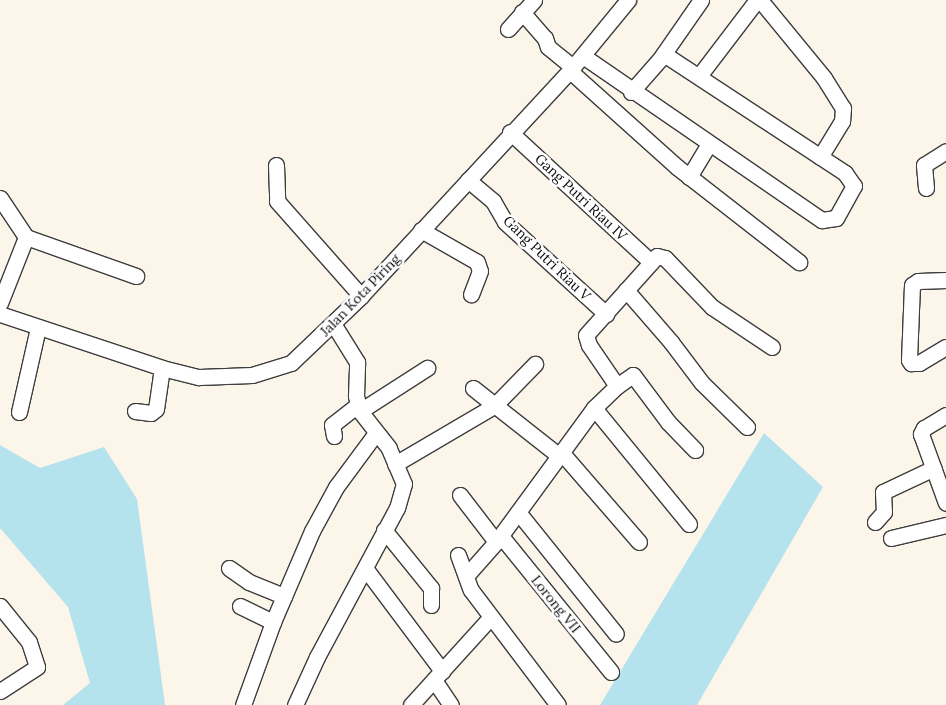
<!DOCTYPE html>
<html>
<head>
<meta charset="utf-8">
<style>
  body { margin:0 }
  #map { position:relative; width:946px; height:705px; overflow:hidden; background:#fcf5ea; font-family:Lora,serif }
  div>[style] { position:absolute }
  .water>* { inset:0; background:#b5e3ed }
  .roads { filter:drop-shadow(1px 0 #3d3d3d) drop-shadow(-1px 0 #3d3d3d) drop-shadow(0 1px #3d3d3d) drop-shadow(0 -1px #3d3d3d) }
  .minor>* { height:15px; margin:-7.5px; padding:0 7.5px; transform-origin:7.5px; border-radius:7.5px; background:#fff }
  span { translate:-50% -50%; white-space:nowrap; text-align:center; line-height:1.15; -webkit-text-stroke:5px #fff; paint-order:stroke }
  .street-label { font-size:14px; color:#0a0a0a }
</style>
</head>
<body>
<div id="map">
  <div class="water">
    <i style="clip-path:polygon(764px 433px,823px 487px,697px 705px,600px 705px)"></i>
    <i style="clip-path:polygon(0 445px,40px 468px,104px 447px,137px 499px,165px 705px,63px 705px,90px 683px,68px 607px,0 528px)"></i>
  </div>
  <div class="roads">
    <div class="minor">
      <i style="left:760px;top:0;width:101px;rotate:50.6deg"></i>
      <i style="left:824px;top:78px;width:36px;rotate:58deg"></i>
      <i style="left:843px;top:108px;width:13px;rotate:94deg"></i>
      <i style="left:842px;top:121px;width:42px;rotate:121.4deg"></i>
      <i style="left:522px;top:12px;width:35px;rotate:49deg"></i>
      <i style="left:545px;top:38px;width:9px;rotate:72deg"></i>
      <i style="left:548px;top:47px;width:32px;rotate:39deg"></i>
      <i style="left:508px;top:29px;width:39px;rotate:-48deg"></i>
      <i style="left:583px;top:56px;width:290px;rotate:34.5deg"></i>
      <i style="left:822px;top:220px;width:14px;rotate:-8deg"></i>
      <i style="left:836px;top:218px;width:37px;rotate:-61deg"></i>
      <i style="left:854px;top:186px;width:16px;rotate:-125deg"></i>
      <i style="left:845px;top:173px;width:217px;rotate:-146.7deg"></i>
      <i style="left:570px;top:71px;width:144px;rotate:41.9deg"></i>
      <i style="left:677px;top:167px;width:155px;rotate:37.9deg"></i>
      <i style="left:699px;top:76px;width:96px;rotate:-52.7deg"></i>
      <i style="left:631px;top:92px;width:44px;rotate:-48.7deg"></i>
      <i style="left:660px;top:59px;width:72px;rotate:-55.2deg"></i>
      <i style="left:510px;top:132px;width:192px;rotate:42.7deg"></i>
      <i style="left:276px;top:165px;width:36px;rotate:88deg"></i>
      <i style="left:277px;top:201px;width:127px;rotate:48.5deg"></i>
      <i style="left:689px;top:177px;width:39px;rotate:-59deg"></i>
      <i style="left:468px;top:180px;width:33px;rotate:40deg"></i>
      <i style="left:493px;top:201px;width:24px;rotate:60deg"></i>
      <i style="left:505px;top:222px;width:137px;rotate:42.3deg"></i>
      <i style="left:926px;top:188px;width:23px;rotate:-95deg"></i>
      <i style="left:924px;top:165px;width:26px;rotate:-32deg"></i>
      <i style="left:0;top:198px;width:47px;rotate:56.3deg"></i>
      <i style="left:421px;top:230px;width:64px;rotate:29.7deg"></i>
      <i style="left:477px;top:262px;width:9px;rotate:72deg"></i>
      <i style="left:480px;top:271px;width:25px;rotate:111deg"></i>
      <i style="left:946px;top:280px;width:28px;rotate:178deg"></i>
      <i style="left:918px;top:281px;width:7px;rotate:146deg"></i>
      <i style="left:912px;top:285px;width:75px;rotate:92.3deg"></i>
      <i style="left:909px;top:360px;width:4px;rotate:56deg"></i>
      <i style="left:911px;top:363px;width:8px"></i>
      <i style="left:919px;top:363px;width:31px;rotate:-31deg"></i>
      <i style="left:626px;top:290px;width:69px;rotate:49.1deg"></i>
      <i style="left:671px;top:342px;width:51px;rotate:52.9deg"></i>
      <i style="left:702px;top:383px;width:63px;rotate:44.4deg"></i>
      <i style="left:0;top:303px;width:71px;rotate:-68.5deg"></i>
      <i style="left:26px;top:237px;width:117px;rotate:19.5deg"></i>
      <i style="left:0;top:314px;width:171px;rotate:18.4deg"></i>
      <i style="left:162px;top:368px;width:38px;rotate:14deg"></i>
      <i style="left:199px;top:377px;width:53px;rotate:-2.2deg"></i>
      <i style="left:252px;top:375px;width:41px;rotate:-17.1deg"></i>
      <i style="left:291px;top:363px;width:97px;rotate:-43.7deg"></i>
      <i style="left:361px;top:296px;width:312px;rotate:-47.2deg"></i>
      <i style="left:573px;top:67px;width:87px;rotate:-50.6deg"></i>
      <i style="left:617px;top:386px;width:19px;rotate:-35deg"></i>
      <i style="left:633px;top:375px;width:59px;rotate:53.3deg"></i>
      <i style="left:668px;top:422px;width:39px;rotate:46deg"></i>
      <i style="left:473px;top:388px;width:108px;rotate:38.2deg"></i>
      <i style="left:594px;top:408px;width:150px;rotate:50.7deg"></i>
      <i style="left:135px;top:411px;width:16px;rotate:7deg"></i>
      <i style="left:151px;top:413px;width:6px;rotate:-39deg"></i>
      <i style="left:156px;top:409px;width:41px;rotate:-81.7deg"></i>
      <i style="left:360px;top:411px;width:80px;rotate:-32.7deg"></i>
      <i style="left:19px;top:412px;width:86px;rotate:-77.3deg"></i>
      <i style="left:946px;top:415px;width:26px;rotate:149deg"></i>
      <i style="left:924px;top:428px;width:7px;rotate:117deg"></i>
      <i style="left:921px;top:434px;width:73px;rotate:70.1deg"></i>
      <i style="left:334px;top:436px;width:11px;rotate:-100deg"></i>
      <i style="left:332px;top:425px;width:33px;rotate:-38deg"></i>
      <i style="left:561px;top:452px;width:119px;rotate:49.1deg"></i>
      <i style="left:395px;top:464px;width:115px;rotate:-30.4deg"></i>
      <i style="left:494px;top:406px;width:59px;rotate:-45.7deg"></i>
      <i style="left:460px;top:495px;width:59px;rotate:52.5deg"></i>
      <i style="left:518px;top:512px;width:156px;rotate:51.2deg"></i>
      <i style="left:875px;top:522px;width:13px;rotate:-48deg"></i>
      <i style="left:884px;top:512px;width:20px;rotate:-93deg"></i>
      <i style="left:883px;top:492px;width:56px;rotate:-25.2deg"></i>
      <i style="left:384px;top:530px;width:75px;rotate:51deg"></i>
      <i style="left:431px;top:588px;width:17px;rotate:90deg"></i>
      <i style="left:501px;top:536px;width:175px;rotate:51deg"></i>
      <i style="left:891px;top:538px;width:57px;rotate:-13.3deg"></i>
      <i style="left:458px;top:555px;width:37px;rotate:70deg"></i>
      <i style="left:471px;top:590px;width:144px;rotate:52.9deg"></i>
      <i style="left:229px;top:568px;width:24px;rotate:35deg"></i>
      <i style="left:249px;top:582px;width:38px;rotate:22deg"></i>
      <i style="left:365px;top:568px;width:129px;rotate:53.2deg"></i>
      <i style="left:466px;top:576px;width:45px;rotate:-48.6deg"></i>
      <i style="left:496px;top:542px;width:166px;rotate:-53.8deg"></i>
      <i style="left:594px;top:408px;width:32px;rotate:-44deg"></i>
      <i style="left:617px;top:386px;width:50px;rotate:-124.3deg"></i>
      <i style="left:589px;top:345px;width:10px;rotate:-107deg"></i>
      <i style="left:586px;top:335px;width:106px;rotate:-48.1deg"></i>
      <i style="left:657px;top:256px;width:8px;rotate:14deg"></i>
      <i style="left:665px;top:258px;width:68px;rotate:46.2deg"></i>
      <i style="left:712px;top:307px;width:72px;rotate:33.7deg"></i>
      <i style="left:0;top:606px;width:46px;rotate:51.1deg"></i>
      <i style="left:29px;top:642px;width:26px;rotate:72deg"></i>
      <i style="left:37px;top:667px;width:44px;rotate:147deg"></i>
      <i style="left:240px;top:606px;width:37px;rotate:26deg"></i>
      <i style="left:434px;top:680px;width:30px;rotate:56deg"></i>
      <i style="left:243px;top:705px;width:88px;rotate:-70.1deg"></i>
      <i style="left:273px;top:622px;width:99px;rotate:-66.8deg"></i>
      <i style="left:312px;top:531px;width:50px;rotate:-61.4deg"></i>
      <i style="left:336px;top:487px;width:67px;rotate:-53.5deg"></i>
      <i style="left:295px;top:705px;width:53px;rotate:-65.4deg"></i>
      <i style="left:317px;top:657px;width:169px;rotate:-61.8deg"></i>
      <i style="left:397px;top:508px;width:25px;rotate:-74deg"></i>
      <i style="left:404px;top:484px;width:39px;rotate:-113deg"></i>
      <i style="left:389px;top:448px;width:47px;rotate:-128.1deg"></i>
      <i style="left:360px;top:411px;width:16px;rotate:-105deg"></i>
      <i style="left:356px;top:396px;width:34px;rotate:-88deg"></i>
      <i style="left:357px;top:362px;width:44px;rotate:-121.9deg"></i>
      <i style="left:411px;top:705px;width:118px;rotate:-47.8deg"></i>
    </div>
  </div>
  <div class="street-label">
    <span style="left:581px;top:197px;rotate:43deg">Gang Putri Riau IV</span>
    <span style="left:547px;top:258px;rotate:44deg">Gang Putri Riau V</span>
    <span style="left:360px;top:295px;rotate:-46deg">Jalan Kota Piring</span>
    <span style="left:556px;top:604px;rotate:51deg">Lorong VII</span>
  </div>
</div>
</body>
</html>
